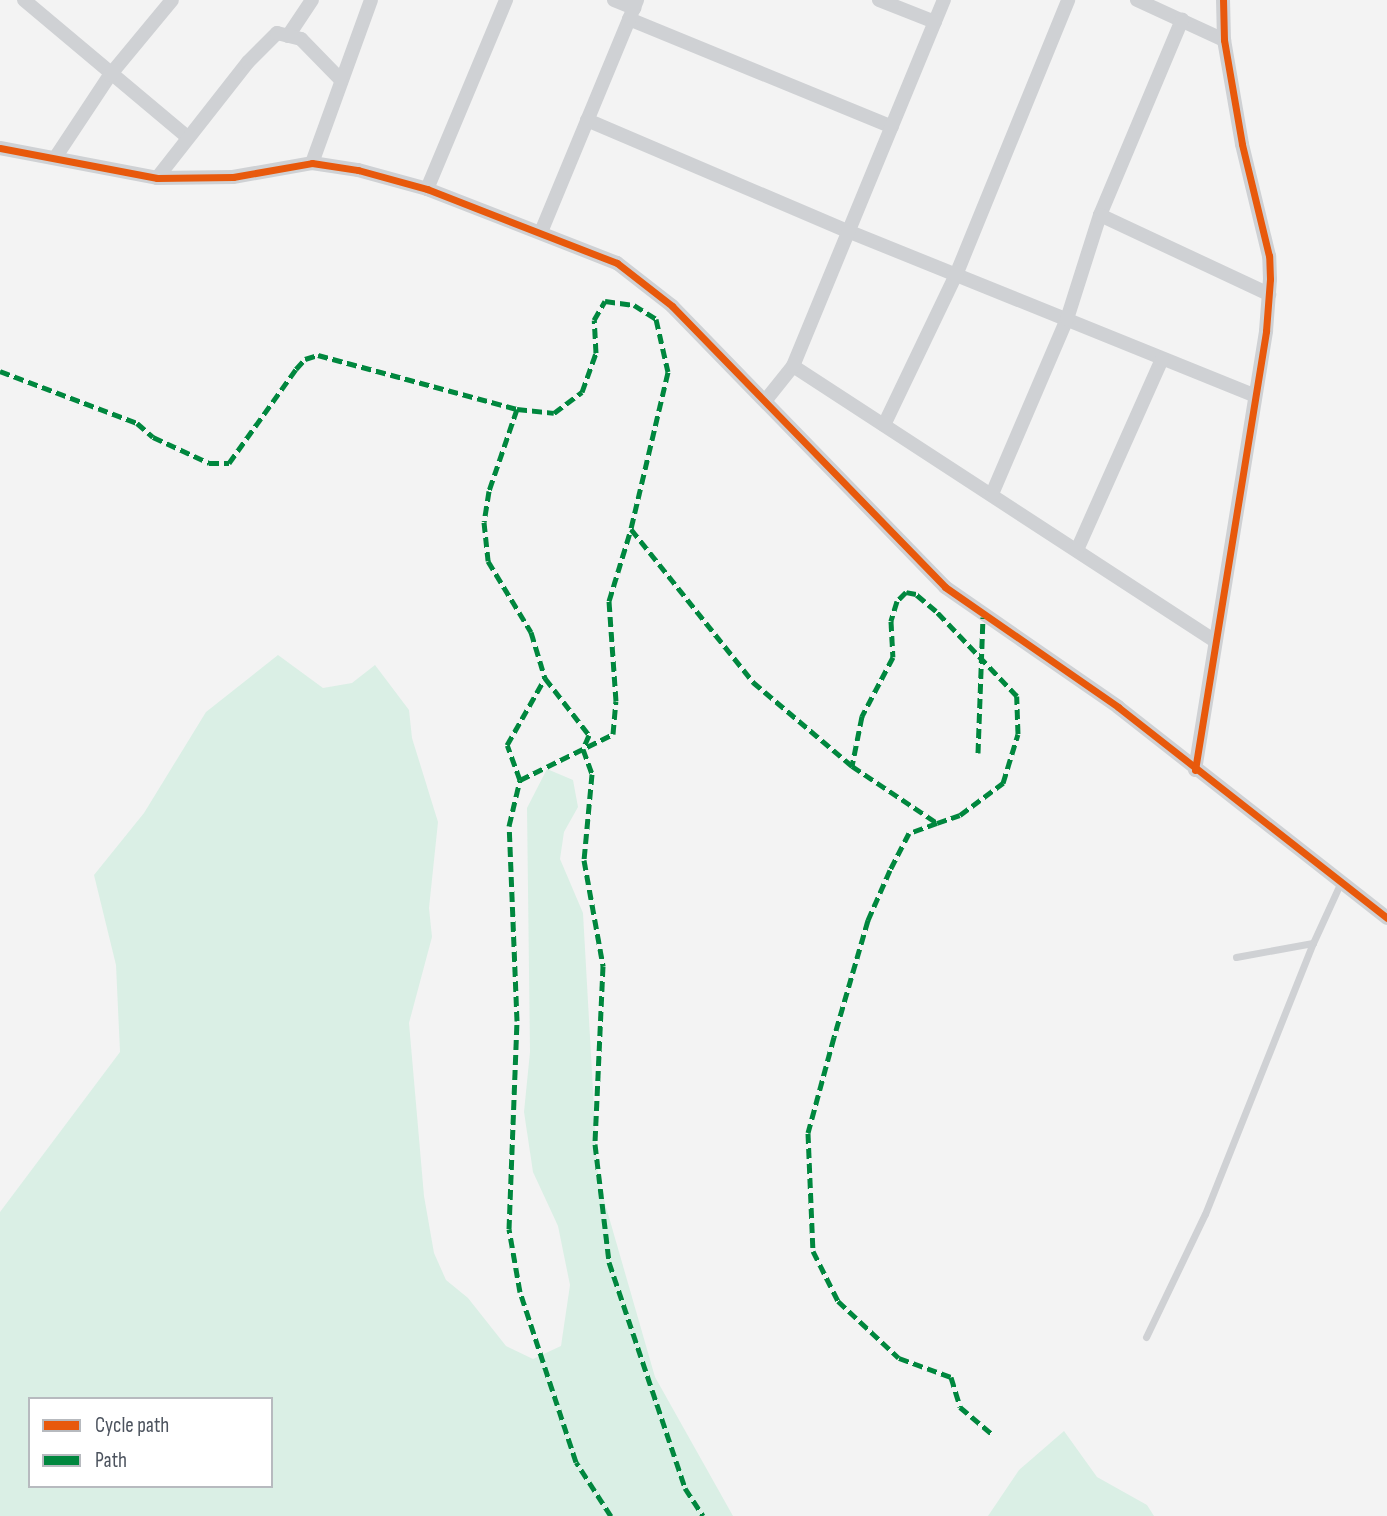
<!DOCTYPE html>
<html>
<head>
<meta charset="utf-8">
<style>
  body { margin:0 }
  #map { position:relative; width:1387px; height:1516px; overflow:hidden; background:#f3f3f3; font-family:"Sofia Sans Condensed",sans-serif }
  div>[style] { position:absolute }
  .green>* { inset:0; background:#daefe5 }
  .service>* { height:7px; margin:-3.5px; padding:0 3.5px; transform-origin:3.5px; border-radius:3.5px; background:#cfd1d4 }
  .minor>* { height:14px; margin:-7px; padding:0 7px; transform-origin:7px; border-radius:7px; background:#cfd1d4 }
  .quiet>* { height:5px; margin-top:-2.5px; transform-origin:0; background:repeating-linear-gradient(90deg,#00873e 0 10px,transparent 0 15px) }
  .cycleway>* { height:7px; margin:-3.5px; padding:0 3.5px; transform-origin:3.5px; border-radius:3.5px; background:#e8590c }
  span { translate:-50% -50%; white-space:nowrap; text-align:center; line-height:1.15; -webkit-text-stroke:5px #fff; paint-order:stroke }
  .legend { position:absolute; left:28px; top:1397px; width:245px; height:91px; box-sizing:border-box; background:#fff; border:2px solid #b7babf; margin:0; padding:9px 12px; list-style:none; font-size:21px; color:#4c535e }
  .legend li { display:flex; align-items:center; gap:14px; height:35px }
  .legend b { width:35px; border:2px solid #b7babf }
</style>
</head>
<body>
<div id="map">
  <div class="green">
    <i style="clip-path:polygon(evenodd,278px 655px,323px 688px,352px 683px,375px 665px,409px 710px,412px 738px,438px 822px,429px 908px,432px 937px,409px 1023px,424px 1196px,434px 1253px,446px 1280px,468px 1298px,506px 1346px,533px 1359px,561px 1346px,570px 1285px,558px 1226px,533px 1172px,524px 1112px,530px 1052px,527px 808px,547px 769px,573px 780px,578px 807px,564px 832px,560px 859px,583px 913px,598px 1179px,655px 1377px,733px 1516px,0 1516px,0 1212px,120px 1052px,116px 965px,94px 875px,144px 813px,206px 712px,278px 655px,30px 1399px,271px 1399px,271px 1486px,30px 1486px,30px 1399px)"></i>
    <i style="clip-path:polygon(1064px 1431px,1097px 1477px,1147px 1505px,1154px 1516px,988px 1516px,1019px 1470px)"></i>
  </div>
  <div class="service">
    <i style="left:1236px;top:957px;width:78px;rotate:-10.3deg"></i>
    <i style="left:1313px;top:943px;width:65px;rotate:-65.4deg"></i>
    <i style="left:1146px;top:1337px;width:136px;rotate:-64.4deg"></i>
    <i style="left:1205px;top:1214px;width:292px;rotate:-68.3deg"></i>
  </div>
  <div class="minor">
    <i style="left:24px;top:0;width:213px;rotate:40deg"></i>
    <i style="left:614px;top:0;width:22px;rotate:22deg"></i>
    <i style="left:879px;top:0;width:60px;rotate:21.4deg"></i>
    <i style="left:1137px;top:0;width:96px;rotate:24.7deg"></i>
    <i style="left:629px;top:19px;width:284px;rotate:22.3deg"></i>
    <i style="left:288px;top:36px;width:43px;rotate:-56.3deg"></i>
    <i style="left:587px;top:120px;width:286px;rotate:23.1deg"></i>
    <i style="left:850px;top:232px;width:435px;rotate:22deg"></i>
    <i style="left:0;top:148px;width:160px;rotate:10.8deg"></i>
    <i style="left:157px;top:178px;width:76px;rotate:-0.8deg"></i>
    <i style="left:233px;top:177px;width:80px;rotate:-10deg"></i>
    <i style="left:312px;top:163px;width:47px;rotate:8.7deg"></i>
    <i style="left:358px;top:170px;width:72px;rotate:15.4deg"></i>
    <i style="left:427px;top:189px;width:204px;rotate:21.3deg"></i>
    <i style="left:617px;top:263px;width:70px;rotate:38deg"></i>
    <i style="left:672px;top:306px;width:392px;rotate:45.8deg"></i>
    <i style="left:945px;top:587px;width:211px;rotate:34.7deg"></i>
    <i style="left:1118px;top:707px;width:342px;rotate:38.1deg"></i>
    <i style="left:55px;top:158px;width:100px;rotate:-56.5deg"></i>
    <i style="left:110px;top:75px;width:97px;rotate:-50.4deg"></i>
    <i style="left:312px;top:163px;width:173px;rotate:-70.1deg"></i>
    <i style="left:157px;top:178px;width:147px;rotate:-51.9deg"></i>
    <i style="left:248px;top:62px;width:41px;rotate:-45deg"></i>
    <i style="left:277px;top:33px;width:25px;rotate:14deg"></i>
    <i style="left:301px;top:39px;width:56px;rotate:45.7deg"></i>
    <i style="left:427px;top:189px;width:205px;rotate:-67.3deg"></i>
    <i style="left:1100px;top:215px;width:212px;rotate:-67.2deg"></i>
    <i style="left:541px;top:232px;width:251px;rotate:-67.5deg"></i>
    <i style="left:793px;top:366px;width:504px;rotate:33.09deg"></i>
    <i style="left:765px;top:401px;width:45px;rotate:-51.3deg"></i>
    <i style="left:793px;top:366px;width:396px;rotate:-67.6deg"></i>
    <i style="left:884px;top:425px;width:166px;rotate:-64.4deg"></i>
    <i style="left:956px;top:275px;width:297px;rotate:-67.8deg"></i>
    <i style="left:992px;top:494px;width:190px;rotate:-66.8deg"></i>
    <i style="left:1067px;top:319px;width:109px;rotate:-72.4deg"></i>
    <i style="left:1100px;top:215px;width:187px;rotate:25.1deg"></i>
    <i style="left:1077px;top:550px;width:209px;rotate:-66deg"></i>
    <i style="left:1195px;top:770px;width:445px;rotate:-80.8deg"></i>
    <i style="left:1266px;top:331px;width:52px;rotate:-85.6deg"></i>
    <i style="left:1270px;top:279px;width:23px;rotate:-92deg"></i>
    <i style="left:1269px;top:256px;width:115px;rotate:-103.6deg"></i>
    <i style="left:1242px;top:144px;width:106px;rotate:-99.8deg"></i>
    <i style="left:1224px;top:40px;width:40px;rotate:-91.4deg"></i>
  </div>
  <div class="quiet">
    <i style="left:0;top:371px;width:147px;rotate:20.8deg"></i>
    <i style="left:137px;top:423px;width:21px;rotate:41deg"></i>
    <i style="left:153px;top:437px;width:62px;rotate:24.9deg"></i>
    <i style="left:209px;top:463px;width:20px"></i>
    <i style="left:229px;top:463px;width:115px;rotate:-54.5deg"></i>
    <i style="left:296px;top:369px;width:13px;rotate:-48deg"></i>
    <i style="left:305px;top:359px;width:14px;rotate:-17deg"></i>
    <i style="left:318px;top:355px;width:206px;rotate:15.2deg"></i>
    <i style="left:517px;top:409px;width:37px;rotate:6deg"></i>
    <i style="left:554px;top:413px;width:35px;rotate:-37deg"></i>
    <i style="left:582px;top:392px;width:41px;rotate:-70.3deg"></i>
    <i style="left:596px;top:353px;width:33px;rotate:-93deg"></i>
    <i style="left:594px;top:320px;width:22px;rotate:-60deg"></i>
    <i style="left:605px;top:301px;width:29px;rotate:8deg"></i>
    <i style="left:634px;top:305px;width:26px;rotate:32deg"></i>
    <i style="left:656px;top:319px;width:54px;rotate:77.2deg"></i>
    <i style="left:668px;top:372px;width:161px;rotate:103.3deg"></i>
    <i style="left:631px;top:529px;width:196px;rotate:51.4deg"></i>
    <i style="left:753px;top:682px;width:130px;rotate:40.3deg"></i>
    <i style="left:852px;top:766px;width:102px;rotate:33.8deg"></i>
    <i style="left:937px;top:823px;width:24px;rotate:-19deg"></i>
    <i style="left:960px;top:815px;width:54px;rotate:-36.7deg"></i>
    <i style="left:1003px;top:783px;width:51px;rotate:-73deg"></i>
    <i style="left:1018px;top:734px;width:38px;rotate:-92deg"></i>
    <i style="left:1017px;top:696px;width:117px;rotate:-133.6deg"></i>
    <i style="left:936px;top:611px;width:26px;rotate:-140deg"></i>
    <i style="left:916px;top:594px;width:10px;rotate:-169deg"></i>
    <i style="left:906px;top:592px;width:13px;rotate:135deg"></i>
    <i style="left:897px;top:601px;width:21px;rotate:107deg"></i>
    <i style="left:891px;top:621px;width:36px;rotate:87deg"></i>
    <i style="left:893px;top:657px;width:67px;rotate:117.7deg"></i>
    <i style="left:862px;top:716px;width:51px;rotate:101.3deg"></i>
    <i style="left:517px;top:409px;width:87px;rotate:108.9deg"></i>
    <i style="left:489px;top:491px;width:31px;rotate:99deg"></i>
    <i style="left:484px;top:522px;width:39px;rotate:84deg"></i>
    <i style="left:488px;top:561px;width:83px;rotate:58.8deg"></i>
    <i style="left:531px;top:632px;width:48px;rotate:73.1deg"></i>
    <i style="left:545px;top:678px;width:72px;rotate:52.3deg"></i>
    <i style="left:589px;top:735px;width:15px;rotate:113deg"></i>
    <i style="left:583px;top:749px;width:27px;rotate:70deg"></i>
    <i style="left:592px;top:774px;width:86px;rotate:95.3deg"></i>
    <i style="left:584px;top:860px;width:108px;rotate:79.8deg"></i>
    <i style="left:603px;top:966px;width:178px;rotate:92.6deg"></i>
    <i style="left:595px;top:1144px;width:119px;rotate:83.2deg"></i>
    <i style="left:609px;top:1262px;width:238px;rotate:71.4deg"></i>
    <i style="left:685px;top:1488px;width:33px;rotate:57deg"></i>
    <i style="left:978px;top:753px;width:136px;rotate:-87.9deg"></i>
    <i style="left:520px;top:780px;width:37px;rotate:-110deg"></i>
    <i style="left:507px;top:745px;width:77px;rotate:-60.4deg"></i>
    <i style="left:937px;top:823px;width:30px;rotate:160deg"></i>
    <i style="left:909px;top:833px;width:42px;rotate:117.2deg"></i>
    <i style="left:890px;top:870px;width:55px;rotate:113.7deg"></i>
    <i style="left:868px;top:920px;width:122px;rotate:106.2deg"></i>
    <i style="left:834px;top:1037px;width:99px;rotate:105.2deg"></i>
    <i style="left:808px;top:1133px;width:118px;rotate:87.6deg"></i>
    <i style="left:813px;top:1251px;width:56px;rotate:63.4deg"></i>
    <i style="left:838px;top:1301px;width:83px;rotate:43.1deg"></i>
    <i style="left:899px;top:1358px;width:55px;rotate:20.1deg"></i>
    <i style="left:951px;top:1377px;width:31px;rotate:73deg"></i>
    <i style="left:960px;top:1407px;width:42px;rotate:40.2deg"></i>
    <i style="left:611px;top:1516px;width:64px;rotate:-122.9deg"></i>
    <i style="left:576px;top:1462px;width:179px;rotate:-108.2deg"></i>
    <i style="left:520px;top:1292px;width:64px;rotate:-99.9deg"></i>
    <i style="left:509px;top:1229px;width:208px;rotate:-87.8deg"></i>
    <i style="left:517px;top:1021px;width:195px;rotate:-92.3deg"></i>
    <i style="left:509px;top:826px;width:47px;rotate:-76.6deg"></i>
    <i style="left:520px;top:780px;width:104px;rotate:-26.3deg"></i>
    <i style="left:613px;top:734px;width:33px;rotate:-85deg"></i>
    <i style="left:616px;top:701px;width:100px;rotate:-94deg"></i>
    <i style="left:609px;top:601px;width:75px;rotate:-73deg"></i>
  </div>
  <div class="cycleway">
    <i style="left:0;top:148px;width:160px;rotate:10.8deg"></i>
    <i style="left:157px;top:178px;width:76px;rotate:-0.8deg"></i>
    <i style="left:233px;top:177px;width:80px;rotate:-10deg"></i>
    <i style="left:312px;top:163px;width:47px;rotate:8.7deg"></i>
    <i style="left:358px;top:170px;width:72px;rotate:15.4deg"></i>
    <i style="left:427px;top:189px;width:204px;rotate:21.3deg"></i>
    <i style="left:617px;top:263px;width:70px;rotate:38deg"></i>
    <i style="left:672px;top:306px;width:392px;rotate:45.8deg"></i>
    <i style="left:945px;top:587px;width:211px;rotate:34.7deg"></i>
    <i style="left:1118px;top:707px;width:342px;rotate:38.1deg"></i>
    <i style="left:1195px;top:770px;width:445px;rotate:-80.8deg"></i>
    <i style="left:1266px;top:331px;width:52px;rotate:-85.6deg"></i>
    <i style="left:1270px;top:279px;width:23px;rotate:-92deg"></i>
    <i style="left:1269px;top:256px;width:115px;rotate:-103.6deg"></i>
    <i style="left:1242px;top:144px;width:106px;rotate:-99.8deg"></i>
    <i style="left:1224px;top:40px;width:40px;rotate:-91.4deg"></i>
  </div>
  <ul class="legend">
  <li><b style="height:9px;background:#e8590c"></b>Cycle path</li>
  <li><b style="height:9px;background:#00873e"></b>Path</li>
  </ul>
</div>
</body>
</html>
